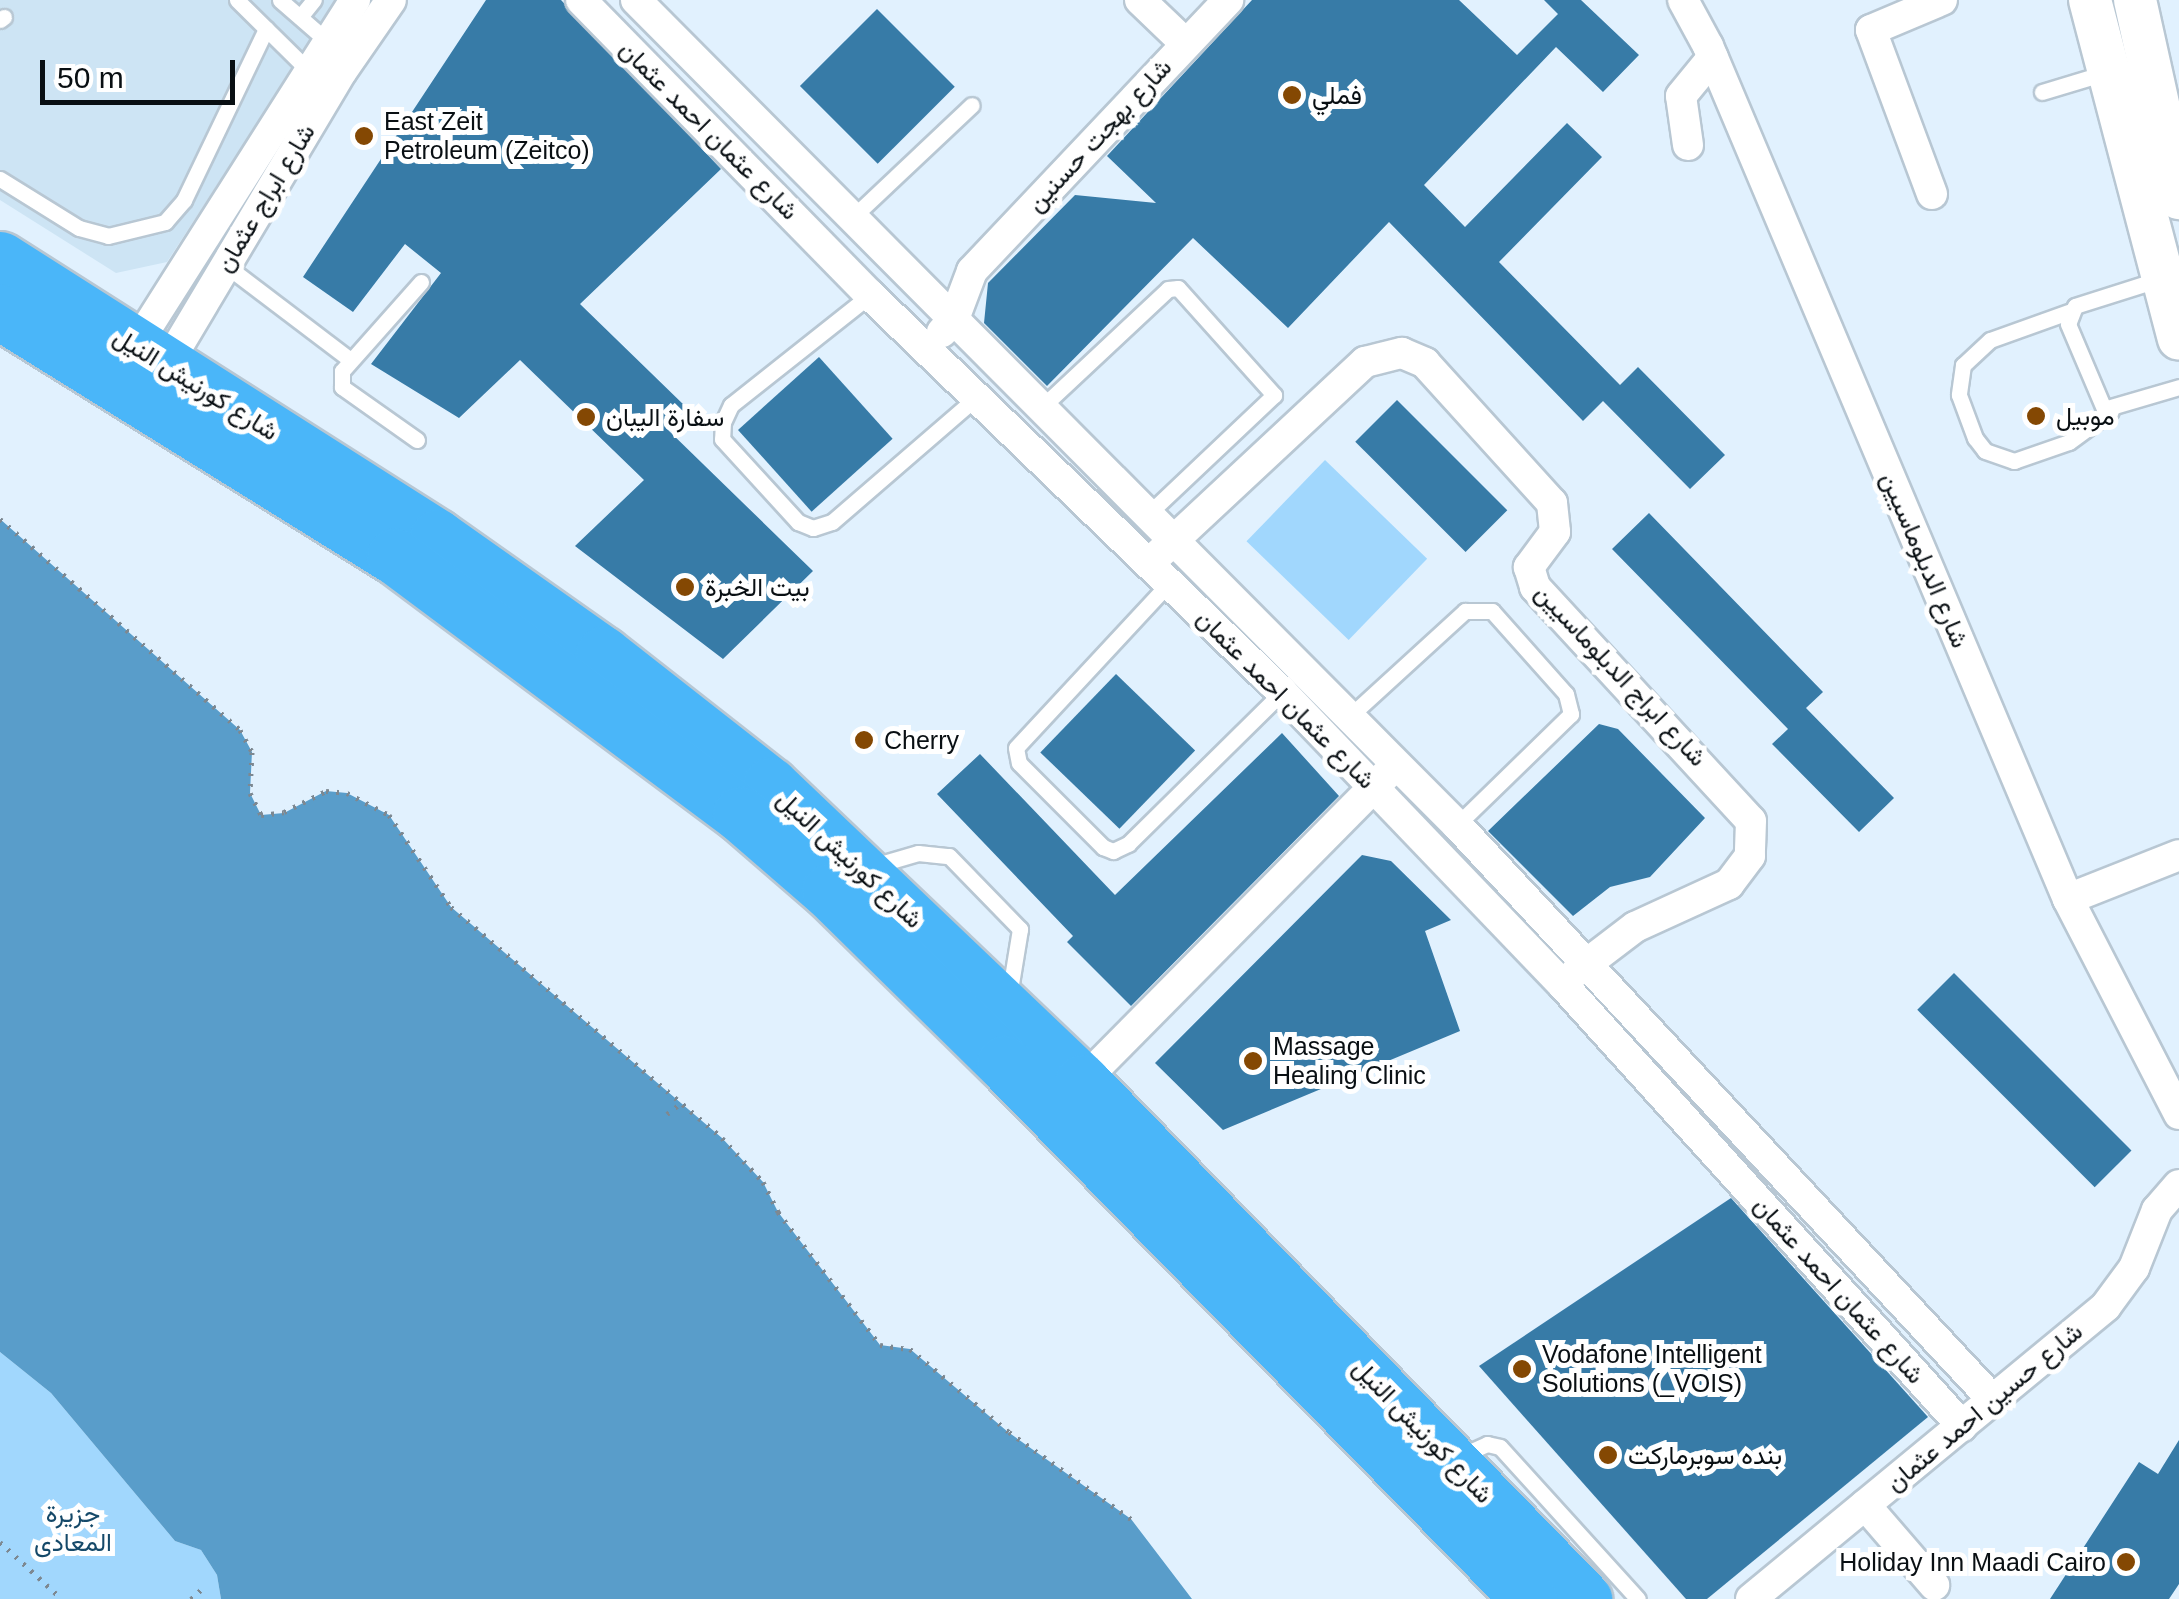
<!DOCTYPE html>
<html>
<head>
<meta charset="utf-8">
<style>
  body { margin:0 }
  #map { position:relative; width:2179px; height:1599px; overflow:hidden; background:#e1f1fe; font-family:Arial,Vazirmatn,sans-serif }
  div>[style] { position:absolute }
  .built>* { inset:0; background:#cde4f4 }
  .green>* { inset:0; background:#a1d7fd; transform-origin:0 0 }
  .water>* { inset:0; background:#599dca }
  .building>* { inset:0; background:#377ba7; transform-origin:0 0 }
  .path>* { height:5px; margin-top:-2.5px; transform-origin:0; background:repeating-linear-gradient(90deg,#7d8891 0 2.5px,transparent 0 10.5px) }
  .roads { filter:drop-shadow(2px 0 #b8c7d3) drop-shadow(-2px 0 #b8c7d3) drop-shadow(0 2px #b8c7d3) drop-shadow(0 -2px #b8c7d3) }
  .lane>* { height:15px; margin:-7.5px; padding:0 7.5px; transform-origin:7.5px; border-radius:7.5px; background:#fff }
  .street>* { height:30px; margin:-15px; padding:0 15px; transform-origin:15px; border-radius:15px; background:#fff }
  .secondary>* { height:42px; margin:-21px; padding:0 21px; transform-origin:21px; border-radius:21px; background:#fff }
  .highway>* { height:55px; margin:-27.5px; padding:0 27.5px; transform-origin:27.5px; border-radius:27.5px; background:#4ab6f9 }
  .dots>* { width:28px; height:28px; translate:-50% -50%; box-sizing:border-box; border:5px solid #fff; border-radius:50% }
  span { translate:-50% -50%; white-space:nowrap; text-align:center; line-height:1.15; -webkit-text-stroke:10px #fff; paint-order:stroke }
  .poi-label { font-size:25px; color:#090f13 }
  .left { translate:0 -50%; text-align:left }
  .right { translate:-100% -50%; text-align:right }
  .street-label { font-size:25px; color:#090f13 }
  .park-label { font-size:25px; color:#154969 }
  .scale { position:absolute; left:40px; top:60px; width:195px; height:45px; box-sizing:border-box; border:5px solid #090f13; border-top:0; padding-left:12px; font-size:30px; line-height:35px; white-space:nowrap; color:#090f13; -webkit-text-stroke:8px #fff; paint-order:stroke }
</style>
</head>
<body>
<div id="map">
  <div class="built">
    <i style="clip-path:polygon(0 0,337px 0,167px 262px,116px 273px,0 200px)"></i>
  </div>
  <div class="green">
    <i style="left:1325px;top:460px;width:142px;height:113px;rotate:44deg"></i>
    <i style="clip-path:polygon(0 1352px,51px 1393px,175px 1541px,201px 1550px,217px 1575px,221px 1599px,0 1599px)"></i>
  </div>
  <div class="water">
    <i style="clip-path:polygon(0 519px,240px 730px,252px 752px,250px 793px,261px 815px,284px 813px,326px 791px,347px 793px,389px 815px,451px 907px,722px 1138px,763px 1182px,778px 1212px,880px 1345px,910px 1349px,1008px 1432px,1131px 1519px,1192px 1599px,221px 1599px,217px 1575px,201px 1550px,175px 1541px,51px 1393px,0 1352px)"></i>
  </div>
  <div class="building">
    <i style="clip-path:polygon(486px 0,561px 0,721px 169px,580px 304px,686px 407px,666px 428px,813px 571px,723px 659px,575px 546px,644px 480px,520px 360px,459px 418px,371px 364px,441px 273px,405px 244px,353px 312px,303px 277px)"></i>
    <i style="clip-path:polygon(1252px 0,1459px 0,1517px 55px,1558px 14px,1544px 0,1581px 0,1639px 55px,1603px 92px,1556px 47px,1424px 185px,1465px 227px,1567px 123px,1602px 157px,1499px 262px,1620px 385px,1638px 367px,1725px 455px,1690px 489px,1603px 401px,1583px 421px,1389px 222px,1288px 328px,1193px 238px,1047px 386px,984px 323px,988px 283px,1075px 195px,1156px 203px,1107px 156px)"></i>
    <i style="left:877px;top:9px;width:110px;height:109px;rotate:45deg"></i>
    <i style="left:819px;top:357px;width:110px;height:109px;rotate:48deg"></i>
    <i style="left:1397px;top:400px;width:156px;height:59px;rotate:45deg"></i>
    <i style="clip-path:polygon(1649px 513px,1823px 692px,1806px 708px,1894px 798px,1859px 832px,1772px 744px,1788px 729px,1612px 549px)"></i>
    <i style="left:1116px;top:674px;width:110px;height:109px;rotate:44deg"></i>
    <i style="clip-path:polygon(1599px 724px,1618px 729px,1705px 818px,1650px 877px,1610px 887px,1573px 916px,1488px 831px)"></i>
    <i style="clip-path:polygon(1282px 733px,1339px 796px,1131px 1006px,1067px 942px,1073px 936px,937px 794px,980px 754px,1115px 895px)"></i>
    <i style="clip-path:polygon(1362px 855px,1391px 861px,1451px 920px,1425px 931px,1460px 1031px,1223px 1130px,1155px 1063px)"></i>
    <i style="left:1954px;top:973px;width:251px;height:52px;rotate:45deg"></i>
    <i style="clip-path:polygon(1731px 1198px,1928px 1417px,1707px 1599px,1686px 1599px,1479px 1366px)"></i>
    <i style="clip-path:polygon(2179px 1440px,2179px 1584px,2169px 1599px,2050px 1599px,2139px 1462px,2158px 1474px)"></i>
  </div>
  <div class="path">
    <i style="left:0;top:519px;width:320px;rotate:41.3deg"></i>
    <i style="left:240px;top:730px;width:25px;rotate:61deg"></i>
    <i style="left:252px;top:752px;width:41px;rotate:92.8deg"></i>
    <i style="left:250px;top:793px;width:25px;rotate:63deg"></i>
    <i style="left:261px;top:815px;width:23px;rotate:-7deg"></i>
    <i style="left:284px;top:812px;width:47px;rotate:-26.6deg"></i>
    <i style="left:326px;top:791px;width:21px;rotate:5deg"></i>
    <i style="left:347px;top:793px;width:47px;rotate:27.6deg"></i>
    <i style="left:389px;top:815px;width:111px;rotate:56deg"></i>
    <i style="left:451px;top:907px;width:356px;rotate:40.4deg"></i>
    <i style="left:722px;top:1138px;width:60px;rotate:47deg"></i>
    <i style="left:763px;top:1182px;width:34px;rotate:63deg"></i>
    <i style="left:778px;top:1212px;width:168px;rotate:52.5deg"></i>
    <i style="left:880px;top:1345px;width:30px;rotate:8deg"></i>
    <i style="left:910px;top:1349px;width:129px;rotate:40deg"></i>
    <i style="left:1009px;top:1432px;width:150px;rotate:35.5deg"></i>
    <i style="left:667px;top:1114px;width:16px;rotate:-38deg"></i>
    <i style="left:0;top:1542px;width:84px;rotate:42.6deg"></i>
    <i style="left:191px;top:1599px;width:16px;rotate:-43deg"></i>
  </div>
  <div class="roads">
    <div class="lane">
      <i style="left:237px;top:0;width:98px;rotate:44.6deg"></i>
      <i style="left:280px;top:0;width:61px;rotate:41deg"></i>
      <i style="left:300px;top:17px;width:22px;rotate:-51deg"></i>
      <i style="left:0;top:20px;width:5px;rotate:-37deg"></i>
      <i style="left:2042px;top:92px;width:66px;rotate:-16.8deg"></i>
      <i style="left:0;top:179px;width:93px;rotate:31.8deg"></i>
      <i style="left:79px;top:228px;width:30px;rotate:15deg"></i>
      <i style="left:108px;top:236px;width:59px;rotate:-13.8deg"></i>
      <i style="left:165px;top:222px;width:29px;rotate:-49deg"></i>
      <i style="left:184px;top:200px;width:190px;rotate:-64.4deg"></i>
      <i style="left:853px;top:217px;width:163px;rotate:-43.3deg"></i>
      <i style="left:224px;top:264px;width:156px;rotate:37.2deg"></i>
      <i style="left:2160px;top:279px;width:89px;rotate:162.4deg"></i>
      <i style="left:2075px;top:306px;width:19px;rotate:111deg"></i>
      <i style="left:2068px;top:324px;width:92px;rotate:67deg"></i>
      <i style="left:2104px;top:409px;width:78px;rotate:-16.3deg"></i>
      <i style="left:870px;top:295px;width:177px;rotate:141.6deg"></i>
      <i style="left:731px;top:405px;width:19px;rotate:115deg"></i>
      <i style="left:723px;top:422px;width:17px;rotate:93deg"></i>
      <i style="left:722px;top:439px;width:113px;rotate:47.5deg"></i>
      <i style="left:798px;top:522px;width:16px;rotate:22deg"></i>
      <i style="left:813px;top:528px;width:20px;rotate:-18deg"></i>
      <i style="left:832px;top:522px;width:191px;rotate:-40.8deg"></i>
      <i style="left:2071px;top:311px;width:86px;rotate:160.3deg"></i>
      <i style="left:1990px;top:340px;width:37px;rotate:137deg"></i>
      <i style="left:1963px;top:365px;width:30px;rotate:98deg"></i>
      <i style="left:1959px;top:395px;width:46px;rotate:69.6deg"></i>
      <i style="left:1975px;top:438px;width:16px;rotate:52deg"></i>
      <i style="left:1985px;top:451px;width:31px;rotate:19deg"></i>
      <i style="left:2014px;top:461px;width:58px;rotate:-19.1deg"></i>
      <i style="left:2069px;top:442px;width:52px;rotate:-36.4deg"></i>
      <i style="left:1043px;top:406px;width:171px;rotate:-43.1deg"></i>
      <i style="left:1168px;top:289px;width:10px;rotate:-6deg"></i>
      <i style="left:1178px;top:288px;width:144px;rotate:48.1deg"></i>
      <i style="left:1274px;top:395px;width:173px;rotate:136.6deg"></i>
      <i style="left:417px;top:440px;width:92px;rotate:-144.8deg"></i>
      <i style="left:342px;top:387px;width:16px;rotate:-90deg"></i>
      <i style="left:342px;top:371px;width:119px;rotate:-48.4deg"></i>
      <i style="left:1170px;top:582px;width:226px;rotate:132.9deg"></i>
      <i style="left:1016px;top:748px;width:15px;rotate:79deg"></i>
      <i style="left:1019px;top:763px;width:119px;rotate:45deg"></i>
      <i style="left:1103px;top:847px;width:11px;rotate:22deg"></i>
      <i style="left:1113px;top:851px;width:17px;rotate:-25deg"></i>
      <i style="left:1128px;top:844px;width:216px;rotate:-44.6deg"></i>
      <i style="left:1350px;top:716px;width:156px;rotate:-42.4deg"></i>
      <i style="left:1465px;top:611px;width:27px"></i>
      <i style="left:1492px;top:611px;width:111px;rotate:48.3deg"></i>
      <i style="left:1566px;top:694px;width:21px;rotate:76deg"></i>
      <i style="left:1571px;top:714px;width:159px;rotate:135.8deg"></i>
      <i style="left:870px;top:867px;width:50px;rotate:-16.3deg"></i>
      <i style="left:918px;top:853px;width:31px;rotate:6deg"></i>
      <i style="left:949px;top:856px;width:102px;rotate:45.8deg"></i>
      <i style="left:1020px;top:929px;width:68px;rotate:99.3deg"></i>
      <i style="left:1458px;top:1457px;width:32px;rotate:-24deg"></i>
      <i style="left:1487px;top:1444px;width:13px;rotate:13deg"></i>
      <i style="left:1500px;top:1447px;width:205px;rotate:47.8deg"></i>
    </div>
    <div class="street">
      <i style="left:581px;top:0;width:413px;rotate:45.6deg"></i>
      <i style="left:870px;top:295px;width:572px;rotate:43.94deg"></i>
      <i style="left:1282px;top:692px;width:406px;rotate:46.2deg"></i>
      <i style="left:1563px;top:985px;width:595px;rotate:47.86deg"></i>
      <i style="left:636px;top:0;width:1164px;rotate:45.14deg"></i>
      <i style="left:1457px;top:825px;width:786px;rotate:47.01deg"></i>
      <i style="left:1140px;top:0;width:62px;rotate:43.7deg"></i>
      <i style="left:1683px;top:0;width:52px;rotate:61.5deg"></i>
      <i style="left:1708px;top:46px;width:926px;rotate:67.12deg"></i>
      <i style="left:2068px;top:899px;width:242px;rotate:62.7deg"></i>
      <i style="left:1688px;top:145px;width:49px;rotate:-98.1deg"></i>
      <i style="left:1681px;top:96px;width:50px;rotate:-50.6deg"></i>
      <i style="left:1932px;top:194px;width:175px;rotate:-110.4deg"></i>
      <i style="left:1871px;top:30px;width:77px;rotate:-22.9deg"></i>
      <i style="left:942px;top:332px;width:18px;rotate:-47deg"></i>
      <i style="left:954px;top:319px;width:51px;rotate:-69.4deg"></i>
      <i style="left:972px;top:271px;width:373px;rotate:-46.6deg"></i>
      <i style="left:129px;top:356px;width:422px;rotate:-57.6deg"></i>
      <i style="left:160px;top:376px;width:355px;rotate:-59.2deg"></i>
      <i style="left:342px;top:71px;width:86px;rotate:-55.4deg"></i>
      <i style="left:1159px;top:554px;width:282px;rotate:-43deg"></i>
      <i style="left:1365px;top:362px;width:38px;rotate:-14deg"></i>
      <i style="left:1402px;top:353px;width:25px;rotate:23deg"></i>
      <i style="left:1425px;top:363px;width:189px;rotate:47.8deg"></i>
      <i style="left:1552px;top:503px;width:29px;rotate:84deg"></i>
      <i style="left:1555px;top:532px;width:44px;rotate:126.6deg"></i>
      <i style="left:1529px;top:567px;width:21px;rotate:73deg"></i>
      <i style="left:1535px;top:587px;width:318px;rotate:47.3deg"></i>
      <i style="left:1751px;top:821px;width:35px;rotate:92deg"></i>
      <i style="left:1750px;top:856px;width:35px;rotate:127deg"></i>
      <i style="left:1729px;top:884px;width:103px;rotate:155.4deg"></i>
      <i style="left:1635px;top:927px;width:74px;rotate:142.7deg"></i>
      <i style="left:2068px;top:899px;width:119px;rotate:-21.6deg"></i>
      <i style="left:1082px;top:1082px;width:435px;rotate:-45.3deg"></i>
      <i style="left:1865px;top:1505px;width:106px;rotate:49.2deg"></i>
      <i style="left:1751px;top:1599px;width:460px;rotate:-39.5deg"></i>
      <i style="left:2106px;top:1306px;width:47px;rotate:-53.6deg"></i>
      <i style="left:2134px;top:1268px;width:62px;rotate:-68.4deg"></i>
      <i style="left:2157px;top:1210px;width:33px;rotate:-49deg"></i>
    </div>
    <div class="secondary">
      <i style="left:2090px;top:0;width:350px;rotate:75.3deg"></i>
      <i style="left:2135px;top:0;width:203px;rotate:77.5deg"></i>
    </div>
    <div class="highway">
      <i style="left:0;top:259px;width:518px;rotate:32.46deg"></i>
      <i style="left:437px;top:537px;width:203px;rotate:35.2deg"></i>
      <i style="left:603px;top:654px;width:212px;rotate:38.1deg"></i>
      <i style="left:770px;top:785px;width:431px;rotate:43.6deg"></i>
      <i style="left:1082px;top:1082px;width:721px;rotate:45.84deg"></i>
      <i style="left:0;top:312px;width:463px;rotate:31.8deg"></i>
      <i style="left:394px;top:556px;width:432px;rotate:36.7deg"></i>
      <i style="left:740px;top:814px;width:118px;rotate:40.9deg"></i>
      <i style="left:829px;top:891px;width:245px;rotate:44.5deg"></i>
      <i style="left:1004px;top:1063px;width:750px;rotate:45.59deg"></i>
    </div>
  </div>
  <div class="dots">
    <i style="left:1292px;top:95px;background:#844803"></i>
    <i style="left:364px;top:136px;background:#844803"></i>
    <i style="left:2036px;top:416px;background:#844803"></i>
    <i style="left:586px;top:417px;background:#844803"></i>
    <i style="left:685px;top:587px;background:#844803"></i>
    <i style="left:864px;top:740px;background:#844803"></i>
    <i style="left:1253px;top:1061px;background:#844803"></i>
    <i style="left:1522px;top:1369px;background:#844803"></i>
    <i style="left:1608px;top:1455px;background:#844803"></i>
    <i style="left:2126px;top:1562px;background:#844803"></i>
  </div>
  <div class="poi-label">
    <span class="left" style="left:1312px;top:95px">فملي</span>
    <span class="left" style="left:384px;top:136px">East Zeit<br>Petroleum (Zeitco)</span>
    <span class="left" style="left:2056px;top:416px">موبيل</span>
    <span class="left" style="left:606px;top:417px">سفارة اليبان</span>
    <span class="left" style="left:705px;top:587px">بيت الخبرة</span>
    <span class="left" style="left:884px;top:740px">Cherry</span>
    <span class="left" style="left:1273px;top:1061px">Massage<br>Healing Clinic</span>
    <span class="left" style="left:1542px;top:1369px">Vodafone Intelligent<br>Solutions (_VOIS)</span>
    <span class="left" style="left:1628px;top:1455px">بنده سوبرماركت</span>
    <span class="right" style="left:2106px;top:1562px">Holiday Inn Maadi Cairo</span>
  </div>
  <div class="street-label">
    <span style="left:709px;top:130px;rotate:45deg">شارع عثمان احمد عثمان</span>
    <span style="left:1099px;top:135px;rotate:-47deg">شارع بهجت حسنين</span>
    <span style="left:265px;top:198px;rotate:-59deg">شارع ابراج عثمان</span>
    <span style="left:196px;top:384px;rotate:32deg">شارع كورنيش النيل</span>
    <span style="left:1925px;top:560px;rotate:67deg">شارع الدبلوماسيين</span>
    <span style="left:1621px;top:675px;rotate:47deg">شارع ابراج الدبلوماسيين</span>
    <span style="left:1286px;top:699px;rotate:45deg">شارع عثمان احمد عثمان</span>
    <span style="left:850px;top:859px;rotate:43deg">شارع كورنيش النيل</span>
    <span style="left:1839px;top:1290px;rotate:48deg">شارع عثمان احمد عثمان</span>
    <span style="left:1984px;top:1407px;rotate:-40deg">شارع حسين احمد عثمان</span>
    <span style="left:1423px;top:1431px;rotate:46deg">شارع كورنيش النيل</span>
  </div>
  <div class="park-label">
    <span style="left:73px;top:1528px">جزيرة<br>المعادى</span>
  </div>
  <div class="scale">50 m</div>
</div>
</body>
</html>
